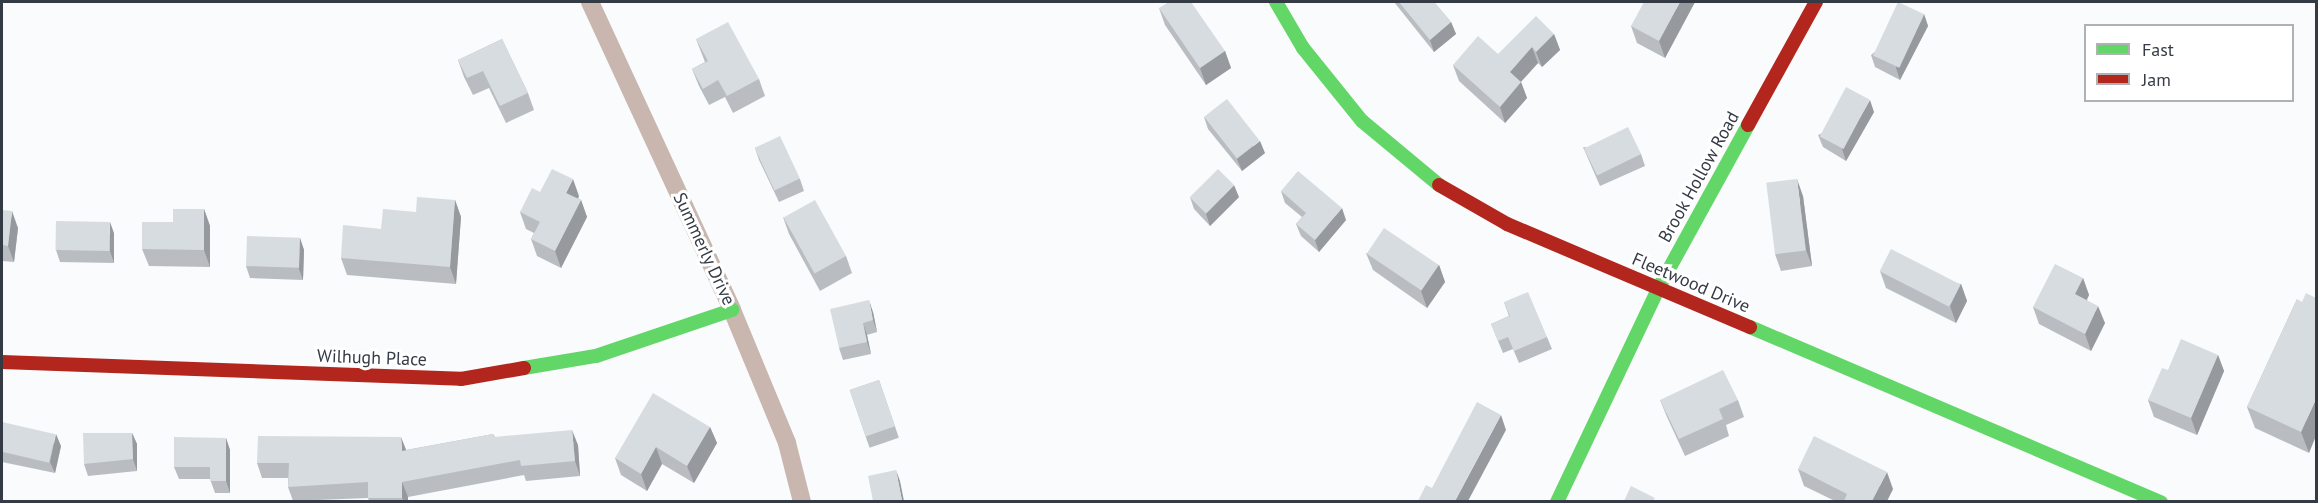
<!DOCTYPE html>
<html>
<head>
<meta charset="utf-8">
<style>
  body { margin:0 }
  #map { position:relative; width:2318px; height:503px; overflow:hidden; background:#f9fbfd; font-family:"PT Sans",sans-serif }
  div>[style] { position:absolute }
  .street>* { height:18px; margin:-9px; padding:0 9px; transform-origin:9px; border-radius:9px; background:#c9b7af }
  .fast>* { height:14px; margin:-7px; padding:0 7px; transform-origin:7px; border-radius:7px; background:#63d668 }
  .jam>* { height:14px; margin:-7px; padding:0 7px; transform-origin:7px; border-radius:7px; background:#b3261e }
  .wall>* { inset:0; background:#b9bdc2; transform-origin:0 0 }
  .shaded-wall>* { inset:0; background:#969a9e }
  .building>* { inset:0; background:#d7dce1; transform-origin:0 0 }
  span { translate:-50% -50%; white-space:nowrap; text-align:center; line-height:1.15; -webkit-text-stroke:6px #fff; paint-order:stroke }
  .street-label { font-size:18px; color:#343b45 }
  .frame { position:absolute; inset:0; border:3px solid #343b45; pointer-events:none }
  .legend { position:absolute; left:2084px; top:24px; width:210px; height:78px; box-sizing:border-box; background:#fff; border:2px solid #aeb1b5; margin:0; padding:8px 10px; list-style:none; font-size:18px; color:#343b45 }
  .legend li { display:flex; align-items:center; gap:12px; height:30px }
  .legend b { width:30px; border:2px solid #aeb1b5 }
</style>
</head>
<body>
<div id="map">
  <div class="street">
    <i style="left:590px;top:2px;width:339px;rotate:65.2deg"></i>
    <i style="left:732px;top:310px;width:144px;rotate:67.5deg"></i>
    <i style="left:787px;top:443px;width:61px;rotate:75.7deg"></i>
  </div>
  <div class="fast">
    <i style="left:1276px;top:2px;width:53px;rotate:59.6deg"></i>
    <i style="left:1303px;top:48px;width:94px;rotate:51.1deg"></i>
    <i style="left:1362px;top:121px;width:100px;rotate:39.7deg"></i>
    <i style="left:1750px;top:327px;width:447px;rotate:23.1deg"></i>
    <i style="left:524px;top:368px;width:73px;rotate:-9.5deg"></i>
    <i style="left:596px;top:356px;width:144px;rotate:-18.7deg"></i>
    <i style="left:1557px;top:502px;width:236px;rotate:-64.6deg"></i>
    <i style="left:1658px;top:289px;width:187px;rotate:-61.2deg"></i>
  </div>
  <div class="jam">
    <i style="left:1748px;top:125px;width:141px;rotate:-61.1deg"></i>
    <i style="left:1439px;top:185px;width:78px;rotate:29.8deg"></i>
    <i style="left:1507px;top:224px;width:264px;rotate:23deg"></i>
    <i style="left:2px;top:362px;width:459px;rotate:2.1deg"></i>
    <i style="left:461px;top:379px;width:64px;rotate:-9.9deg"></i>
  </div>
  <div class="wall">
    <i style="clip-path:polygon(1394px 2px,1434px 2px,1451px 22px,1456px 34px,1434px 52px)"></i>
    <i style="clip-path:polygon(1695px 2px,1665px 58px,1637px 43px,1631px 26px)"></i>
    <i style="clip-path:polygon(1159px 8px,1225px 51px,1231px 68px,1206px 85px,1165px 25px)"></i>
    <i style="clip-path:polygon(1924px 14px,1928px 26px,1900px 80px,1875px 67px,1871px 55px)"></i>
    <i style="clip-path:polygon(1554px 34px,1560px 50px,1542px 67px,1538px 63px,1521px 82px,1527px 98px,1505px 123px,1459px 81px,1453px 65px,1498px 54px)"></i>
    <i style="clip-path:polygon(502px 39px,528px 93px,534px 110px,506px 123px,489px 88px,473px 95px,464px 77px,458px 60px)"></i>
    <i style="clip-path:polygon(696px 39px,759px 79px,765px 96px,733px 113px,725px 97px,709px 105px,699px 86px,692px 69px,705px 62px)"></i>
    <i style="clip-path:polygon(1874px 112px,1846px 161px,1823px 147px,1818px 135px)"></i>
    <i style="clip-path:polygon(1204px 117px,1265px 153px,1242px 171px,1208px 129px)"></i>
    <i style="clip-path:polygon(1583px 147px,1641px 154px,1645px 166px,1600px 186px)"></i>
    <i style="clip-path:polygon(755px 148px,800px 179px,804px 191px,779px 202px,759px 160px)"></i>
    <i style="clip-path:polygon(1281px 191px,1346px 220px,1319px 252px,1301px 236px,1296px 224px,1302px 217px,1285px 203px)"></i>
    <i style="clip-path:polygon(540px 192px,579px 196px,578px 198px,581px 200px,587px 217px,561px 268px,537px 256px,531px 239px,534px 233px,526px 229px,520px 212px)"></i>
    <i style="clip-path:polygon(1803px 196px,1812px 266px,1781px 271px,1775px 254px)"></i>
    <i style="clip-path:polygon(1190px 197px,1239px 197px,1210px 226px,1194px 209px)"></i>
    <i style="clip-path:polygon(455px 200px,461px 217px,456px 284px,347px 275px,341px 258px,381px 229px)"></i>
    <i style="clip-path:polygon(204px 209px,210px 226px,210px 267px,149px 266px,142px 249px,173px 222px)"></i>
    <i style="clip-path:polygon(2px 210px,18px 228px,14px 262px,2px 261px)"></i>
    <i style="clip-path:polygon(783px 217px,846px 256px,852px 273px,820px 291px,789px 234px)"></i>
    <i style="clip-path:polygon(114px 233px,114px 263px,60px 262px,56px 250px)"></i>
    <i style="clip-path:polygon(300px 238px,304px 250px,303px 280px,250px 278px,246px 266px)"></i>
    <i style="clip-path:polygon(1366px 253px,1439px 265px,1445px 282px,1427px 308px,1373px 270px)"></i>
    <i style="clip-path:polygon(1880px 271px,1961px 284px,1967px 301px,1956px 323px,1886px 288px)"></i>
    <i style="clip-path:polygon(2083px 278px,2089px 295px,2087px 300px,2105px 323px,2091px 351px,2039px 324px,2033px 307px)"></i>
    <i style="clip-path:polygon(2297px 299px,2309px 453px,2255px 428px,2247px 407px)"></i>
    <i style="clip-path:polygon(1504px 302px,1547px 337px,1552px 349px,1519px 363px,1513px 349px,1503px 353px,1491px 324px,1509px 316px)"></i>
    <i style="clip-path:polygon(873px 312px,877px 332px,867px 335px,871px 354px,843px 360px,839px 348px)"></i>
    <i style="clip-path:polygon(2218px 355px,2224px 371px,2197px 435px,2154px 417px,2148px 400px,2168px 370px)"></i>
    <i style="left:879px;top:380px;width:61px;height:31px;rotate:71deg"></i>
    <i style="clip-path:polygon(1660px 400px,1738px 400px,1744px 417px,1726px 425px,1729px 436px,1685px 456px,1667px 417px)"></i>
    <i style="clip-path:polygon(2px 422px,61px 446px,55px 473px,2px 462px)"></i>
    <i style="clip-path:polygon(710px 427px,717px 443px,694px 483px,662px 464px,647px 491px,621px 475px,615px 458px)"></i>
    <i style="clip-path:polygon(132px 433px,137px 444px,137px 471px,88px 476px,84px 464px)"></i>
    <i style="clip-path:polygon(493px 434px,495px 437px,578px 445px,580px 476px,526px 481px,524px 475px,408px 497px,408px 501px,369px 501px,368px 498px,293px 501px,288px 487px,288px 478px,262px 478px,257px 463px,406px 450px)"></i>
    <i style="clip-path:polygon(226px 438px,230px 450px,230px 493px,215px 493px,210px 479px,179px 479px,174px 467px)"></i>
    <i style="clip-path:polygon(1798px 469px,1893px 489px,1887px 501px,1835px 501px,1804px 486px)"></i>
  </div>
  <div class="shaded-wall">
    <i style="clip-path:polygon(1680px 2px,1695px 2px,1665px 58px,1659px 41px)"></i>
    <i style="clip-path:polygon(1924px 14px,1928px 26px,1900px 80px,1896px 68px)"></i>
    <i style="clip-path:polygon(1451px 22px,1456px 34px,1434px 52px,1430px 40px)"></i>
    <i style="clip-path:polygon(1554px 34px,1560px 50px,1542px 67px,1536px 52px)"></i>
    <i style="clip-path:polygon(1532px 47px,1538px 63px,1515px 88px,1510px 72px)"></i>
    <i style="clip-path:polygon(1225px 51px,1231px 68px,1206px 85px,1200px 68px)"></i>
    <i style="clip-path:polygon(1521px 82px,1527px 98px,1505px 123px,1500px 107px)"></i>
    <i style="clip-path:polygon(1870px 100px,1874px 112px,1846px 161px,1842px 149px)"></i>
    <i style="clip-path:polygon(1260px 141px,1265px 153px,1242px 171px,1237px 159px)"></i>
    <i style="clip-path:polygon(573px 179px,579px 196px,573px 209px,566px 193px)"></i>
    <i style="clip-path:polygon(1797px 179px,1803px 196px,1812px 266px,1806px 250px)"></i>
    <i style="clip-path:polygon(1234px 185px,1239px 197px,1210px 226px,1206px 214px)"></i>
    <i style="clip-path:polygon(455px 200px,461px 217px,456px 284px,450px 267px)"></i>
    <i style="clip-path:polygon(581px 200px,587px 217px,561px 268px,555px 251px)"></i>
    <i style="clip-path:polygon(1342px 208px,1346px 220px,1319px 252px,1315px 240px)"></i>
    <i style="clip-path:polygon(204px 209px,210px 226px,210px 267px,204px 250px)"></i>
    <i style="clip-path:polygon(12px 211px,18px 228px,14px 262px,8px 246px)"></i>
    <i style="clip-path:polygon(110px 222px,114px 233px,114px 263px,110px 251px)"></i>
    <i style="clip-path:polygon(300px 238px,304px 250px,303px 280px,299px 269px)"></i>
    <i style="clip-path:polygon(1439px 265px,1445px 282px,1427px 308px,1421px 291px)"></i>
    <i style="clip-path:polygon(2083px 278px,2089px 295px,2081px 311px,2075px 294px)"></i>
    <i style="clip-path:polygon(1961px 284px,1967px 301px,1956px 323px,1950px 306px)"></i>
    <i style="clip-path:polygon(869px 300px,873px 312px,877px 332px,873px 320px)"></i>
    <i style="clip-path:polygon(2098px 306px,2105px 323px,2091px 351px,2085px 334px)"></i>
    <i style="clip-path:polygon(863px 323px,867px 335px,871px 354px,867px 342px)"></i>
    <i style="clip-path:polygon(2218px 355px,2224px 371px,2197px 435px,2191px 418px)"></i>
    <i style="clip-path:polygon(2316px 399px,2316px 436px,2309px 453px,2301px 432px)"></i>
    <i style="clip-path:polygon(1501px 415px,1506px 430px,1468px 501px,1455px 501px)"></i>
    <i style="clip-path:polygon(710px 427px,717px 443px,694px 483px,687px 466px)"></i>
    <i style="clip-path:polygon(572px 430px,578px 445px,580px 476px,575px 461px)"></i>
    <i style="clip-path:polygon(132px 433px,137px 444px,137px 471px,133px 459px)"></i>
    <i style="clip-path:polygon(56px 434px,61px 446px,55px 473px,50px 462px)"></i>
    <i style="clip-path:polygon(401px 437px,407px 452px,402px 451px)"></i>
    <i style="clip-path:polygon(226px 438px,230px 450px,230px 493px,226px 481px)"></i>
    <i style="clip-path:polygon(656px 447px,662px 464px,647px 491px,641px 474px)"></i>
    <i style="clip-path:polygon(896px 470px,900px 481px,904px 501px,902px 501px)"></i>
    <i style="clip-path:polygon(1887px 472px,1893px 489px,1887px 501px,1872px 501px)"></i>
    <i style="clip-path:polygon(402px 482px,408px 497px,408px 501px,404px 501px,402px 498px)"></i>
  </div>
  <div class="building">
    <i style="clip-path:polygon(1169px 2px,1191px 2px,1225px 51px,1200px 68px,1159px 8px)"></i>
    <i style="clip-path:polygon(1399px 2px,1434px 2px,1451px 22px,1430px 40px)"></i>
    <i style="clip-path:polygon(1644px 2px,1680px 2px,1659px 41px,1631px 26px)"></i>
    <i style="left:1898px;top:2px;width:29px;height:59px;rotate:25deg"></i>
    <i style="clip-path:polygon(1536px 16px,1554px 34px,1536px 52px,1532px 47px,1510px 72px,1521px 82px,1500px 107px,1453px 65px,1478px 36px,1498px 54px)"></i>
    <i style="clip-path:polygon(728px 22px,759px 79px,727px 96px,718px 80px,703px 89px,692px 69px,708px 61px,696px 39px)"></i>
    <i style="clip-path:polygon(502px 39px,528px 93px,500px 106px,483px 71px,467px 78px,458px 60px)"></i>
    <i style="left:1846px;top:87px;width:27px;height:56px;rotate:28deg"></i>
    <i style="left:1227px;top:99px;width:53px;height:29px;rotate:52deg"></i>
    <i style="left:1628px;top:127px;width:30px;height:49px;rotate:64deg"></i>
    <i style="left:780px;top:136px;width:47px;height:28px;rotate:65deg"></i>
    <i style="clip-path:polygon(552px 169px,573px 179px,566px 193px,581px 200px,555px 251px,531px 239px,540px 222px,520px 212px,532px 188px,540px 192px)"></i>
    <i style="left:1218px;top:169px;width:23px;height:40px;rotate:45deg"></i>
    <i style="clip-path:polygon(1298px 171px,1342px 208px,1315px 240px,1296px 224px,1306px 213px,1281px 191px)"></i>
    <i style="left:1797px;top:179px;width:72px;height:31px;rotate:83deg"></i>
    <i style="clip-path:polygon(417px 197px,455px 200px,450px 267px,341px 258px,343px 225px,381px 229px,383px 209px,416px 212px)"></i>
    <i style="left:815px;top:200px;width:64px;height:36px;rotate:61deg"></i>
    <i style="clip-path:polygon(173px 209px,204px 209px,204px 250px,142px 249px,142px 222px,173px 222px)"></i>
    <i style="clip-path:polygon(2px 210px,12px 211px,8px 246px,2px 245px)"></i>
    <i style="left:56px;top:221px;width:54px;height:29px;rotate:1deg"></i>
    <i style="left:1384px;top:228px;width:66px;height:31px;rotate:34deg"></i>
    <i style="left:247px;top:236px;width:53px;height:30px;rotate:2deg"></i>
    <i style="left:1891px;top:249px;width:78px;height:25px;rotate:27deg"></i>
    <i style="clip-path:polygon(2055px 264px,2083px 278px,2075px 294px,2098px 306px,2085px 334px,2033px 307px)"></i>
    <i style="clip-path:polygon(1528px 292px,1547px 337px,1514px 351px,1508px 337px,1498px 341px,1491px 324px,1510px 316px,1504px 302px)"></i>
    <i style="clip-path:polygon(2306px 293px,2316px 298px,2316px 399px,2301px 432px,2247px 407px,2297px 299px,2302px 302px)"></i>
    <i style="clip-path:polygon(869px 300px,873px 320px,863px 323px,867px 342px,839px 348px,830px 309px)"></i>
    <i style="clip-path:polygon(2181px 339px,2218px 355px,2191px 418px,2148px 400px,2162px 368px,2168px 370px)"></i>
    <i style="clip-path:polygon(1723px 370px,1738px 400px,1719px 409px,1723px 419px,1679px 439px,1660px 400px)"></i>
    <i style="left:879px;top:380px;width:49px;height:31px;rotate:71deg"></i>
    <i style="clip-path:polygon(653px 393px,710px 427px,687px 466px,656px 447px,641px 474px,615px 458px)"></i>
    <i style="clip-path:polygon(1477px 402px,1501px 415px,1455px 501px,1418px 501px,1426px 485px,1432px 488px)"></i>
    <i style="left:2px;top:422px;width:55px;height:29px;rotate:13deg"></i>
    <i style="clip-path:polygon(572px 430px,575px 461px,521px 466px,520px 460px,402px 482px,402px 498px,368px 498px,368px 482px,288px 487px,289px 463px,257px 463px,258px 436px,401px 437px,402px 451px,493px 434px,494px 437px)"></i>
    <i style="clip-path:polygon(83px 433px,132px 433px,133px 459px,84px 464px)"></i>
    <i style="clip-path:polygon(1814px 436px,1887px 472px,1872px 501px,1844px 501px,1847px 494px,1798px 469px)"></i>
    <i style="clip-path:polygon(174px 437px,226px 438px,226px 481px,210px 481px,210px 467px,174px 467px)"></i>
    <i style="clip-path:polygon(896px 470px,902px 501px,873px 501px,868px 476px)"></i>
    <i style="clip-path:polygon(1631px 486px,1655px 498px,1653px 501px,1624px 501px)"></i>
  </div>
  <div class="street-label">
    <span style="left:1699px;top:177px;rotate:-61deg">Brook Hollow Road</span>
    <span style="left:704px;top:249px;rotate:65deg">Summerly Drive</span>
    <span style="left:1691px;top:283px;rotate:23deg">Fleetwood Drive</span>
    <span style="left:372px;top:358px;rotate:2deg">Wilhugh Place</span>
  </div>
  <div class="frame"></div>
  <ul class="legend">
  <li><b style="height:8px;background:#63d668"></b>Fast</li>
  <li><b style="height:8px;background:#b3261e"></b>Jam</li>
  </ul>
</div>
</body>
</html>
